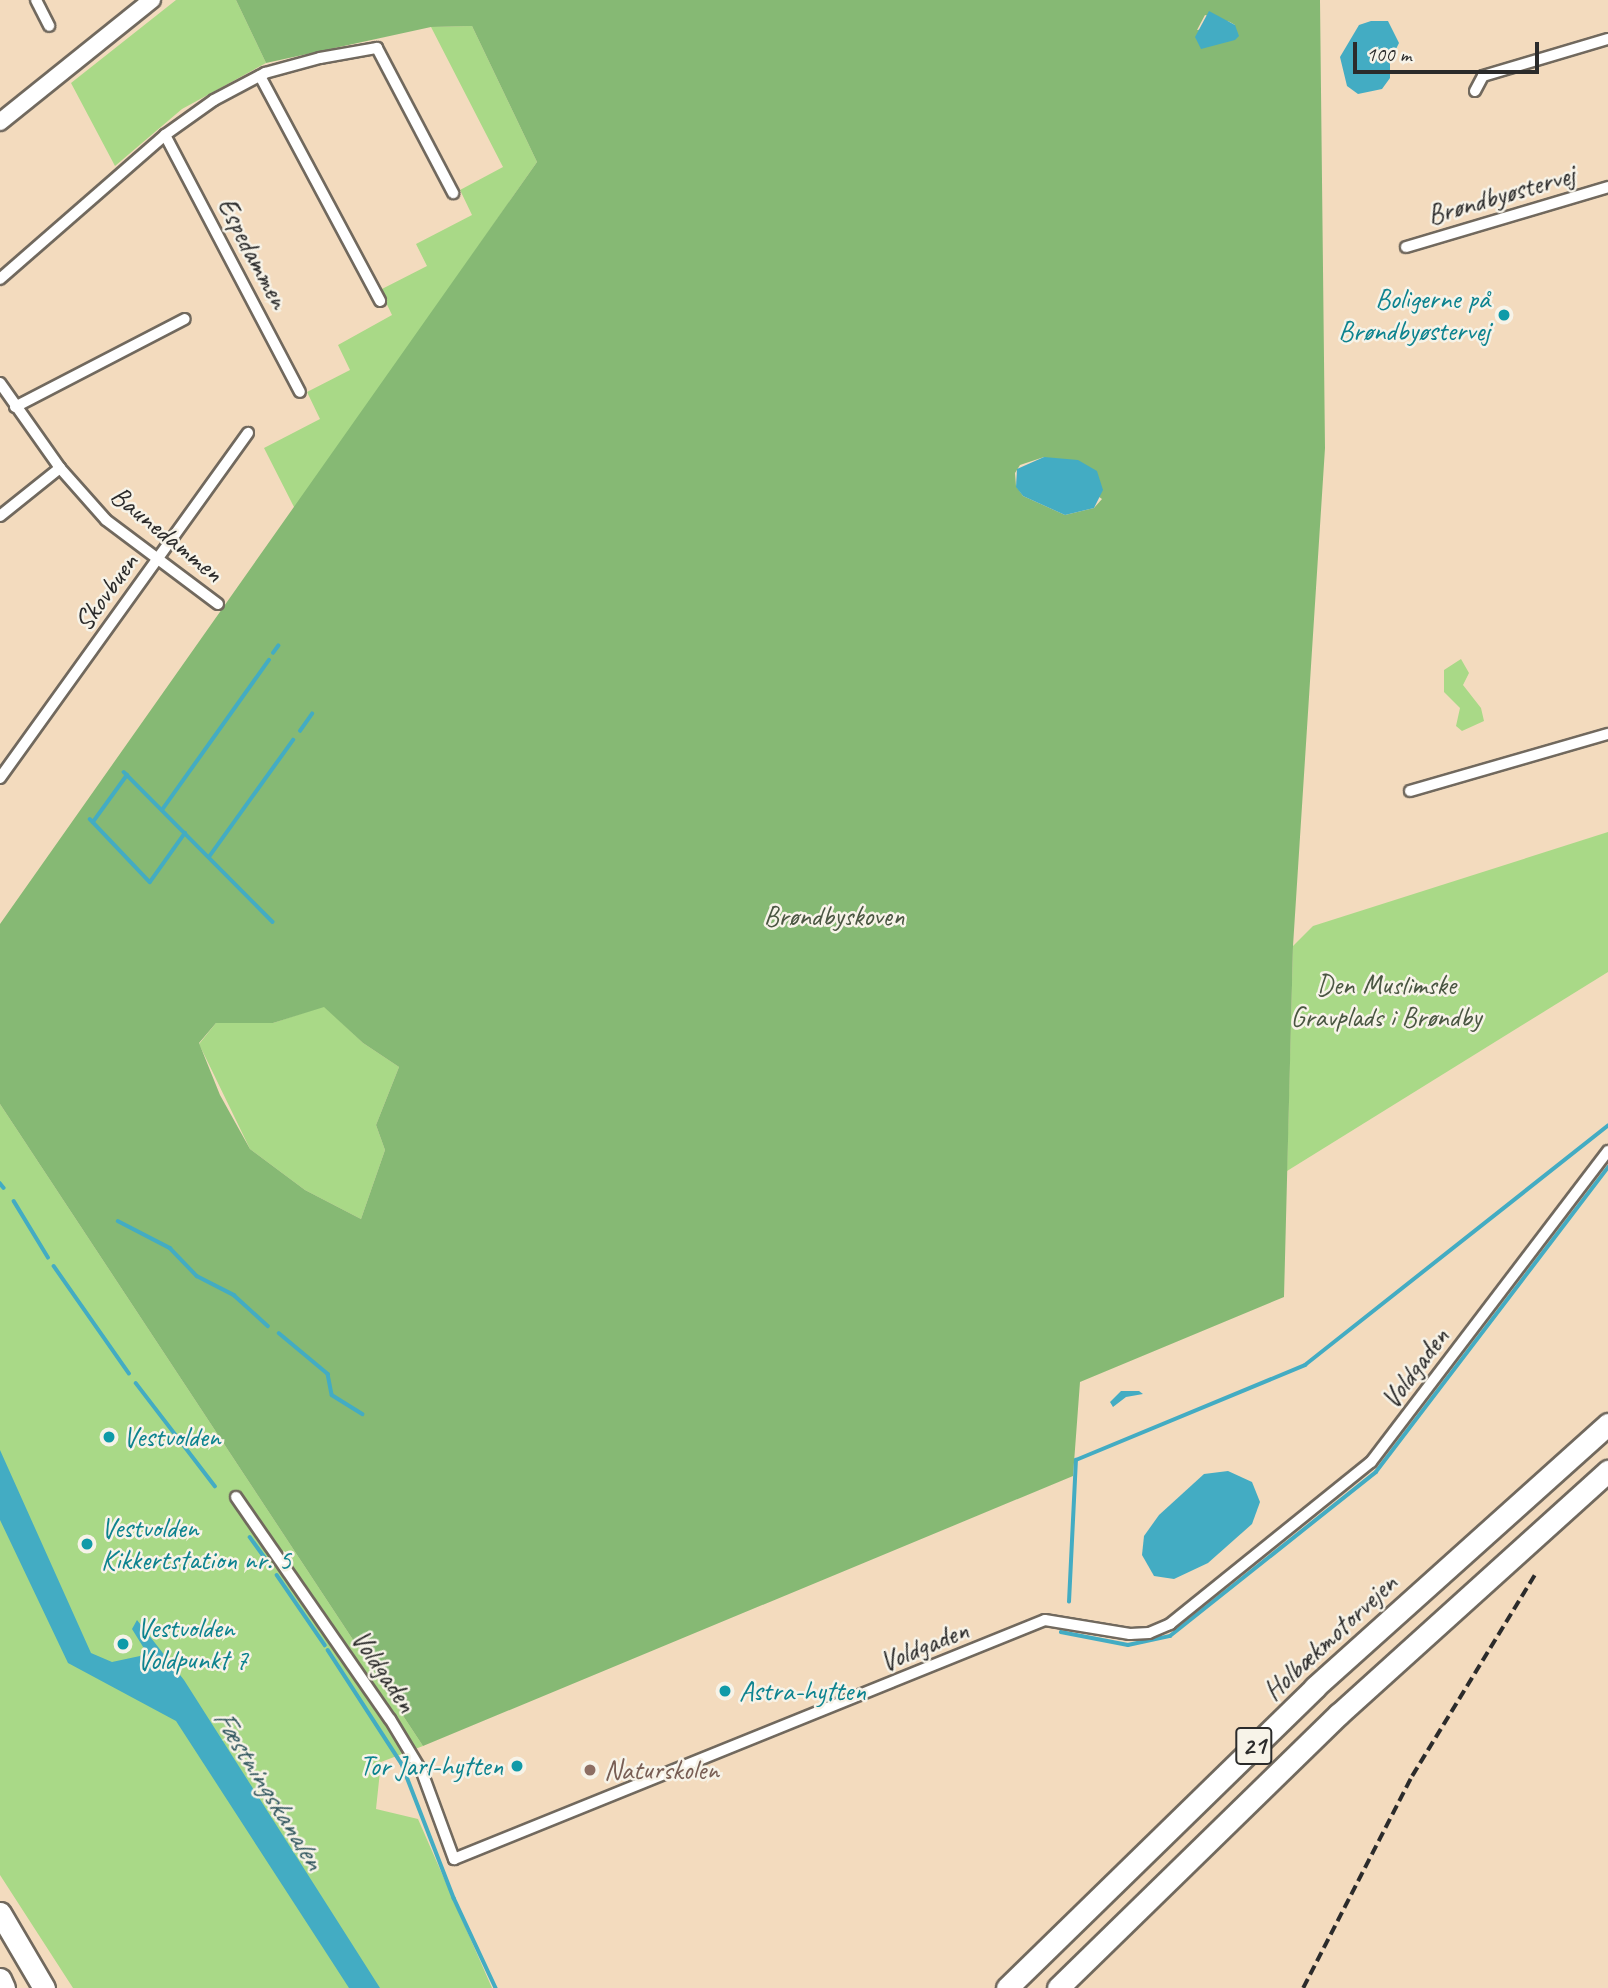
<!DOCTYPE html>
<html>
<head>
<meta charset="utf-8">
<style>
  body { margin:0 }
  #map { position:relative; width:1608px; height:1988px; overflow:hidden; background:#f3dbbe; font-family:Caveat,sans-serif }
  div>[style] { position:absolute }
  .green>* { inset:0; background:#a9d987 }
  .forest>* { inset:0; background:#86b974 }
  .water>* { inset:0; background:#43acc3 }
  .stream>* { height:3.5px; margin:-1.75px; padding:0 1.75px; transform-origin:1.75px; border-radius:1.75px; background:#43acc3 }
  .roads { filter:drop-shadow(2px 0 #71695e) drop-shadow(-2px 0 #71695e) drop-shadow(0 2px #71695e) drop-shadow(0 -2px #71695e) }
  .street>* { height:10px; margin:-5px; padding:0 5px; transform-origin:5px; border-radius:5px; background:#fff }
  .secondary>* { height:16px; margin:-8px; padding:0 8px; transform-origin:8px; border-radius:8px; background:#fff }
  .highway>* { height:21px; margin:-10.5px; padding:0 10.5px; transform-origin:10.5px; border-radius:10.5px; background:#fff }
  .rail>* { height:3.5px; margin-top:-1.75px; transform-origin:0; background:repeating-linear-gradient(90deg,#2b2b2b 0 10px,transparent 0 15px) }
  .dots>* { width:19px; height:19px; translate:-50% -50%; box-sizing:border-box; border:4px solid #f7f3e8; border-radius:50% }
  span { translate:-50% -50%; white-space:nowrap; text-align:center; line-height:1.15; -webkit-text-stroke:5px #f7f3e8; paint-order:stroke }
  .shield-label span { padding:2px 5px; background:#f7f3e8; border:2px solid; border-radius:5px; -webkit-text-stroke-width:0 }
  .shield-label { font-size:26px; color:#2b2b2b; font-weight:700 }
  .street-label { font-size:28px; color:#2b2b2b }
  .culture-label { font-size:28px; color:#0d838f }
  .right { translate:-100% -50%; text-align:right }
  .left { translate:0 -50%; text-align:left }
  .park-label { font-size:28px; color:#4a5642 }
  .education-label { font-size:28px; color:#785e54 }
  .water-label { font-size:30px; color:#335860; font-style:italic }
  .scale { position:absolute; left:1353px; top:42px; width:186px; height:32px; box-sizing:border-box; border:4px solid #2b2b2b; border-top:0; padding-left:9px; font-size:21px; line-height:24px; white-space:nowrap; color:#2b2b2b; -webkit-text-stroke:5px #f7f3e8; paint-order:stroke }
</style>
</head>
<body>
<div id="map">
  <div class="green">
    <i style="clip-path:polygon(176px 0,236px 0,266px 63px,182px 109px,115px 166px,71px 83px)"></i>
    <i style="clip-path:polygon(472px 26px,537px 162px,295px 509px,264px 448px,320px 419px,307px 392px,350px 370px,338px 345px,392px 315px,380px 290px,427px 266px,416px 244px,472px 215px,460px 190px,503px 167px,431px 27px)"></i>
    <i style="clip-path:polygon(1461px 659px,1469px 673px,1463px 685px,1481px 708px,1484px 721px,1462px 731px,1456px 726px,1460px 708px,1444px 692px,1444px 670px)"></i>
    <i style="clip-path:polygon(1608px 832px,1608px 972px,1287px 1171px,1293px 946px,1313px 926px)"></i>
    <i style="clip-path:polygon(324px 1006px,363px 1043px,399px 1067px,376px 1125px,385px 1150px,361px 1219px,305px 1190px,250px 1149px,199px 1044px,216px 1023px,273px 1023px)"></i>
    <i style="clip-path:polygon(0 1104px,423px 1746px,381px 1762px,376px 1809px,418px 1819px,492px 1988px,73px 1988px,0 1875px)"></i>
  </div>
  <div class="forest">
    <i style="clip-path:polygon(evenodd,236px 0,1320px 0,1325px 448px,1293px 946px,1284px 1297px,1080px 1382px,1073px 1476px,423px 1746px,0 1104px,0 924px,537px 162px,472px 26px,431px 27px,266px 63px,236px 0,1205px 15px,1230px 22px,1235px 25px,1197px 30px,1205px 15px,236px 0,1044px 457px,1102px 499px,1094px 508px,1065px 515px,1023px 496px,1016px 486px,1015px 473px,1020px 465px,1044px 457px,236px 0,324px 1007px,363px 1043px,399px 1067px,376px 1125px,385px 1150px,361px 1219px,305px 1190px,250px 1149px,220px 1095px,199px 1043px,216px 1023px,273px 1023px,324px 1007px)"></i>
  </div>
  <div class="water">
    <i style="clip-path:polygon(1209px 11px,1235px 25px,1239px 36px,1235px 40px,1201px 49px,1195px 37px)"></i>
    <i style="clip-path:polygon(1371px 21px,1388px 21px,1399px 43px,1390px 61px,1390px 78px,1382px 89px,1358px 94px,1347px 86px,1340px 57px,1359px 25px)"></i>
    <i style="clip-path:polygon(1044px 457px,1078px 460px,1097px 471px,1103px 490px,1094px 508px,1065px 515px,1023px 496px,1016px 487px,1017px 469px)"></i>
    <i style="clip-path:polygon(1121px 1391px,1139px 1391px,1143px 1394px,1126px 1397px,1113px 1407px,1110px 1402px)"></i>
    <i style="clip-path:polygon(0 1450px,91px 1653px,112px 1662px,140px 1656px,145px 1650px,132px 1629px,137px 1620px,184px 1680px,380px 1988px,349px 1988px,176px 1721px,68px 1663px,0 1520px)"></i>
    <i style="clip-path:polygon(1228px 1471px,1252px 1482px,1260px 1502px,1252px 1524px,1208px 1563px,1174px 1579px,1154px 1576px,1142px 1555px,1144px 1536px,1159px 1515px,1204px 1474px)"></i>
  </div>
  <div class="stream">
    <i style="left:273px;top:653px;width:9px;rotate:-54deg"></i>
    <i style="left:300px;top:731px;width:21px;rotate:-55deg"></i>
    <i style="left:124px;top:772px;width:211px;rotate:45.2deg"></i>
    <i style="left:162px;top:810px;width:184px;rotate:-54.5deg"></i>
    <i style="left:90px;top:819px;width:87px;rotate:46.4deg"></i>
    <i style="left:150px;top:882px;width:60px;rotate:-54.5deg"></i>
    <i style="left:93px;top:822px;width:58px;rotate:-54.1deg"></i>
    <i style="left:209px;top:857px;width:144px;rotate:-54.3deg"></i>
    <i style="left:0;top:1183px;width:6px;rotate:51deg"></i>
    <i style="left:14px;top:1201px;width:66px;rotate:58.7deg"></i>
    <i style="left:118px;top:1221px;width:59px;rotate:27.4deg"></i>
    <i style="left:170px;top:1248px;width:39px;rotate:46deg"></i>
    <i style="left:197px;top:1276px;width:42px;rotate:27.2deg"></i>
    <i style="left:234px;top:1295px;width:46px;rotate:42.4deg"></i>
    <i style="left:54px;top:1266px;width:131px;rotate:55deg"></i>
    <i style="left:279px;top:1333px;width:64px;rotate:39.9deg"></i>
    <i style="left:328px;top:1374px;width:21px;rotate:79deg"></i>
    <i style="left:332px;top:1395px;width:36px;rotate:32deg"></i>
    <i style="left:136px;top:1383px;width:130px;rotate:52.5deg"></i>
    <i style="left:250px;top:1537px;width:34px;rotate:54deg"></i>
    <i style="left:277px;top:1575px;width:85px;rotate:55.6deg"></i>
    <i style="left:1069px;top:1602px;width:142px;rotate:-87.2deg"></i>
    <i style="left:1076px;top:1460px;width:248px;rotate:-22.5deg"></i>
    <i style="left:1305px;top:1365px;width:386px;rotate:-38.3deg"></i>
    <i style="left:1061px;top:1632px;width:68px;rotate:11deg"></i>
    <i style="left:1128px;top:1645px;width:43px;rotate:-12.1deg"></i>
    <i style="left:1170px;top:1636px;width:263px;rotate:-38.5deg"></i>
    <i style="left:1376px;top:1472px;width:383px;rotate:-52.7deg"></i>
    <i style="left:328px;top:1650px;width:136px;rotate:57deg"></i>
    <i style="left:402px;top:1764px;width:144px;rotate:68.8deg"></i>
    <i style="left:454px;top:1898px;width:99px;rotate:65deg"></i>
  </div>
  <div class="roads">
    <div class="street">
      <i style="left:36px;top:0;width:29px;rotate:63deg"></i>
      <i style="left:260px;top:76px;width:255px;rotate:61.9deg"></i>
      <i style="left:1475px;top:91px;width:17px;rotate:-62deg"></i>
      <i style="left:1483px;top:76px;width:130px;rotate:-16.5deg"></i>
      <i style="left:165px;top:135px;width:290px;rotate:62.3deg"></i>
      <i style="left:1406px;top:247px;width:211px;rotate:-16.5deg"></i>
      <i style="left:0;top:279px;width:219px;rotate:-41.1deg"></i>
      <i style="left:165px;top:135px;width:60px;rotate:-35.5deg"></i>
      <i style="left:214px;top:100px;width:58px;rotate:-27.9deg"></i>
      <i style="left:265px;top:73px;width:57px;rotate:-15.3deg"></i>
      <i style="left:320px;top:58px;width:58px;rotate:-10deg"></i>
      <i style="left:377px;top:48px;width:164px;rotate:62.3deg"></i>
      <i style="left:0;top:383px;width:104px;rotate:54.8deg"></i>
      <i style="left:60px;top:468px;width:69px;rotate:48.5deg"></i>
      <i style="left:106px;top:520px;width:140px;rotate:36.9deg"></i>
      <i style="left:15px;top:407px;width:191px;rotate:-27.4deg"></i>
      <i style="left:0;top:516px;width:77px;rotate:-38.7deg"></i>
      <i style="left:0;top:778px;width:425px;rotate:-54.3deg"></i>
      <i style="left:1410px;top:791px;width:206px;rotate:-16.1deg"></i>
      <i style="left:236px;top:1497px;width:270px;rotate:55.3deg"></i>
      <i style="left:390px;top:1719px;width:62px;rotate:58.9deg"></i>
      <i style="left:422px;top:1772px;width:93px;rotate:69.8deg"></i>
      <i style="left:454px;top:1859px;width:637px;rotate:-22.02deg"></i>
      <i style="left:1045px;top:1620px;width:86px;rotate:9.4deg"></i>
      <i style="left:1130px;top:1634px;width:19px;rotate:-3deg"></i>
      <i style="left:1149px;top:1633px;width:23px;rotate:-23deg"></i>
      <i style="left:1170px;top:1624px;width:258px;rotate:-38.9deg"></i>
      <i style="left:1371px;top:1462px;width:391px;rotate:-52.7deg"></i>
    </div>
    <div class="secondary">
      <i style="left:0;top:122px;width:195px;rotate:-38.8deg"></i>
    </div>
    <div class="highway">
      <i style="left:0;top:1913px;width:87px;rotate:59.6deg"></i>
      <i style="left:0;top:1979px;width:10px;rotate:66deg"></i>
      <i style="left:1007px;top:1988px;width:431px;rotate:-44.3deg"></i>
      <i style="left:1315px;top:1687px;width:394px;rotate:-41.9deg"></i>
      <i style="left:1058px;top:1988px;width:392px;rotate:-44.3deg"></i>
      <i style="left:1339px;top:1714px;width:363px;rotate:-42.1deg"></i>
    </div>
  </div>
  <div class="rail">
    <i style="left:1303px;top:1988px;width:238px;rotate:-62.8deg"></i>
    <i style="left:1412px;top:1776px;width:240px;rotate:-58.6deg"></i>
  </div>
  <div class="dots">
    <i style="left:1504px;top:315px;background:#0f9aa8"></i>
    <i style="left:109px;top:1437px;background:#0f9aa8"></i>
    <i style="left:87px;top:1544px;background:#0f9aa8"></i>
    <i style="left:123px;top:1644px;background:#0f9aa8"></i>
    <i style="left:725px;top:1691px;background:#0f9aa8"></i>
    <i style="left:517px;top:1766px;background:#0f9aa8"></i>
    <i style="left:590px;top:1770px;background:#8d6e63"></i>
  </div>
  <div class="shield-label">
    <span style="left:1254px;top:1746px">21</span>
  </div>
  <div class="street-label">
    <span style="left:1501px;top:195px;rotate:-16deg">Brøndbyøstervej</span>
    <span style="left:253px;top:253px;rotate:62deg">Espedammen</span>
    <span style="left:167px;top:534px;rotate:39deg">Baunedammen</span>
    <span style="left:106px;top:592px;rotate:-54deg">Skovbuen</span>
    <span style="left:1415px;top:1368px;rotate:-53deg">Voldgaden</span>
    <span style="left:1330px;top:1637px;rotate:-43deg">Holbækmotorvejen</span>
    <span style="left:924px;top:1646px;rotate:-22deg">Voldgaden</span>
    <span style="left:384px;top:1671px;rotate:56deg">Voldgaden</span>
  </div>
  <div class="culture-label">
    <span class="right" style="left:1490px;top:315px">Boligerne på<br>Brøndbyøstervej</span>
    <span class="left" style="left:123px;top:1437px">Vestvolden</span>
    <span class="left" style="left:101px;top:1544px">Vestvolden<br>Kikkertstation nr. 5</span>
    <span class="left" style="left:137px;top:1644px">Vestvolden<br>Voldpunkt 7</span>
    <span class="left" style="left:739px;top:1691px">Astra-hytten</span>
    <span class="right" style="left:503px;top:1766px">Tor Jarl-hytten</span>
  </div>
  <div class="park-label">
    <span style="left:834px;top:916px">Brøndbyskoven</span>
    <span style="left:1386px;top:1001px">Den Muslimske<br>Gravplads i Brøndby</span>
  </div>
  <div class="education-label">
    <span class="left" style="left:604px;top:1770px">Naturskolen</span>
  </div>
  <div class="water-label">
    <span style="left:269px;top:1789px;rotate:58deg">Fæstningskanalen</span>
  </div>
  <div class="scale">100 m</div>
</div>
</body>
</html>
